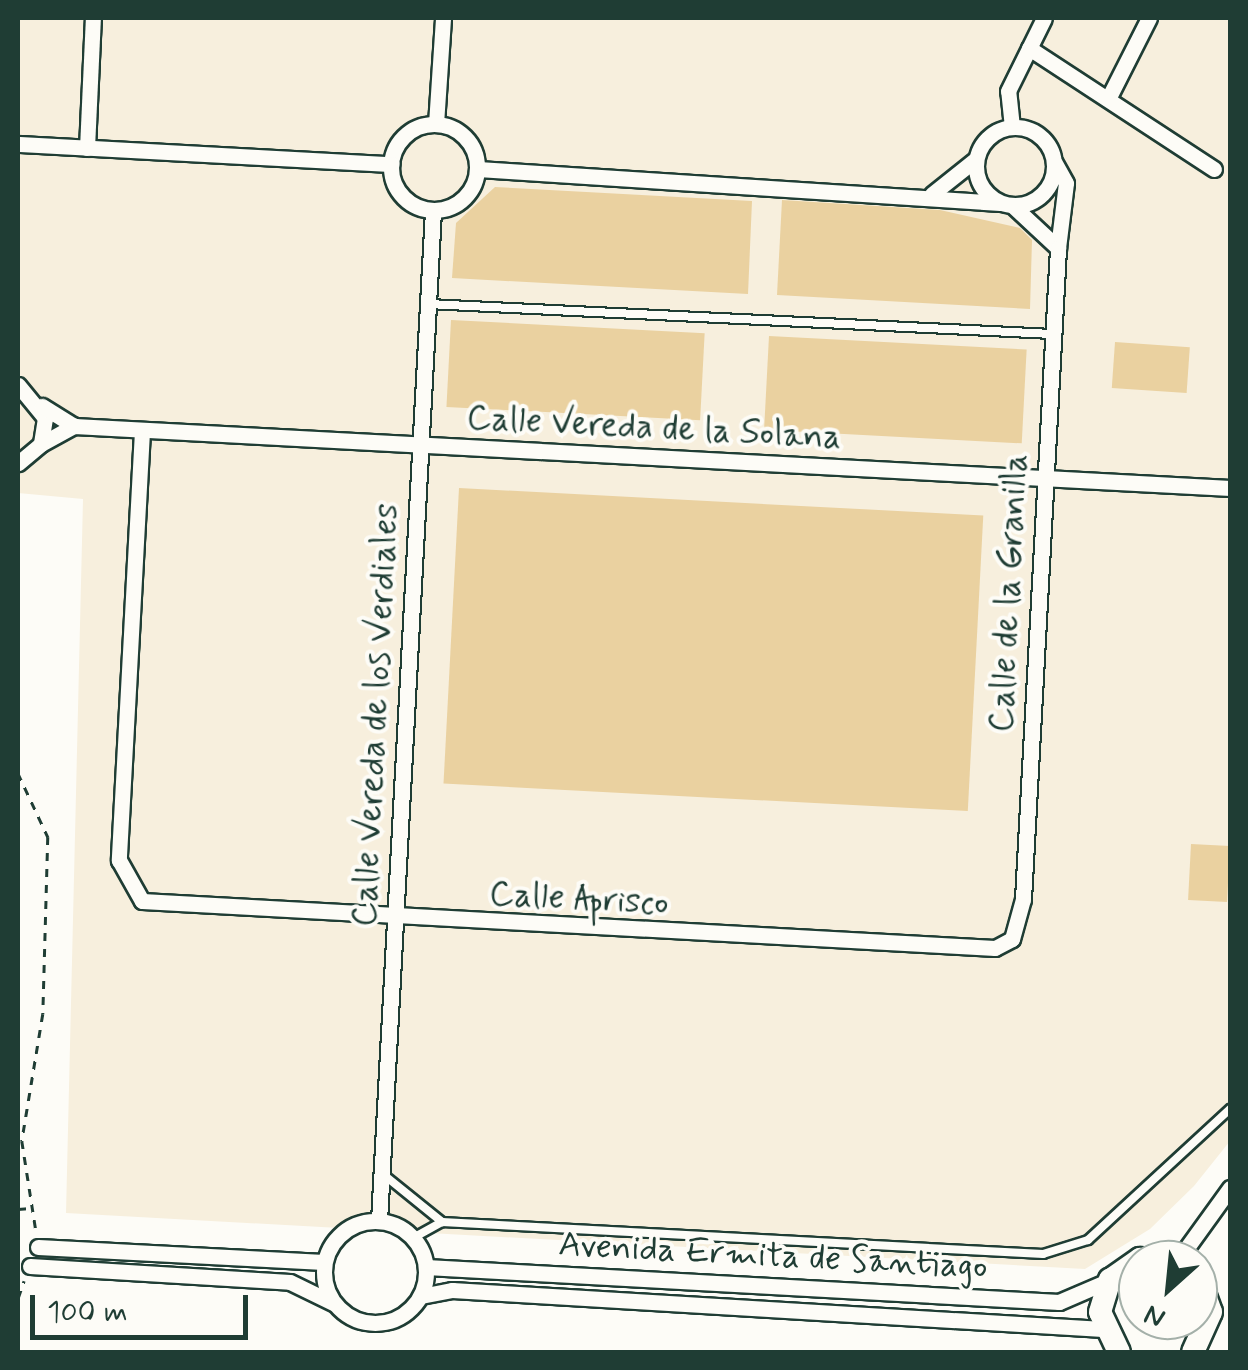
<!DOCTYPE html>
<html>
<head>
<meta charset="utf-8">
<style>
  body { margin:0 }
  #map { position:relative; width:1248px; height:1370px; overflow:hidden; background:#fdfcf7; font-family:Mynerve,sans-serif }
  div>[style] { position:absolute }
  .built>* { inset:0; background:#f7efdd }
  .building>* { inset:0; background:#ead1a0; transform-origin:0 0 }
  .path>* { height:2.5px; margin-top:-1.25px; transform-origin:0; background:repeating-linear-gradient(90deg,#1f3d34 0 8px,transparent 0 16px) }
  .roads { filter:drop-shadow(2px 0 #1f3d34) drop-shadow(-2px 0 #1f3d34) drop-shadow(0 2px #1f3d34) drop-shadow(0 -2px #1f3d34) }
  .lane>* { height:8px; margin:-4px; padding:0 4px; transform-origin:4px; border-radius:4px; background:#fdfcf7 }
  .street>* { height:15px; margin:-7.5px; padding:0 7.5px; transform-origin:7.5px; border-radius:7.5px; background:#fdfcf7 }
  .street>.ring { margin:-7.5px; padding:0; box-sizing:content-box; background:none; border:15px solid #fdfcf7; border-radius:50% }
  .secondary>* { height:22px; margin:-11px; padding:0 11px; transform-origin:11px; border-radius:11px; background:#fdfcf7 }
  span { translate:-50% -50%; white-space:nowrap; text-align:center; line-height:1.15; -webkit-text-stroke:8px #fdfcf7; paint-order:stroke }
  .street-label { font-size:35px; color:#1f3d34 }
  .frame { position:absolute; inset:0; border:20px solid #1f3d34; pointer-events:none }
  .north { position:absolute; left:1118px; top:1240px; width:100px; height:100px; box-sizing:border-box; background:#fdfcf7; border:2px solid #a4b0a9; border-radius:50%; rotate:207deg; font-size:28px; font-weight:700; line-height:40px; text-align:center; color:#1f3d34 }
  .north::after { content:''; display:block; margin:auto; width:35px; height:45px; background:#1f3d34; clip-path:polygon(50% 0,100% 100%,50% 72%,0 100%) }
  .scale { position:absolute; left:30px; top:1295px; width:218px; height:45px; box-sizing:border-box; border:5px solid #1f3d34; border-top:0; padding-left:12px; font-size:30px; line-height:35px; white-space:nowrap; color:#1f3d34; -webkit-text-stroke:8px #fdfcf7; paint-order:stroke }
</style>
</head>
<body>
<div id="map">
  <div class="built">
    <i style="clip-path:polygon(18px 18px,1230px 18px,1230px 1141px,1194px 1186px,1150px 1229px,1085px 1269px,66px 1213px,83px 499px,18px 493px)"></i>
  </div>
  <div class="building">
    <i style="clip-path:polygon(495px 187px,752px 201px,748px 294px,452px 278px,456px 223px)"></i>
    <i style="clip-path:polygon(782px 200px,940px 210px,1020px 228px,1032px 240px,1030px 309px,777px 295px)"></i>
    <i style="left:451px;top:320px;width:254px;height:87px;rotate:3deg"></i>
    <i style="left:769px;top:336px;width:258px;height:94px;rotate:3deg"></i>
    <i style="left:1115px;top:342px;width:75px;height:46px;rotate:4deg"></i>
    <i style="left:459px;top:488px;width:525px;height:296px;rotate:3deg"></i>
    <i style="left:1191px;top:844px;width:39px;height:56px;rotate:3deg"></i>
  </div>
  <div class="path">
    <i style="left:18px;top:773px;width:71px;rotate:64.9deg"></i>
    <i style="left:48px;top:837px;width:177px;rotate:91.6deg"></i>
    <i style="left:43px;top:1014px;width:129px;rotate:99.4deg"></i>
    <i style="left:22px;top:1141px;width:90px;rotate:81.1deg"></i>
    <i style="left:18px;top:1209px;width:13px;rotate:-4deg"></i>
    <i style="left:18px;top:1298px;width:18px;rotate:-71deg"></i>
  </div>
  <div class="roads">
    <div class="lane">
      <i style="left:428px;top:304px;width:626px;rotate:2.75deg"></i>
      <i style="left:384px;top:1175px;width:75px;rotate:39deg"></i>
      <i style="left:413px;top:1238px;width:33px;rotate:-29deg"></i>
      <i style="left:442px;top:1222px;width:602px;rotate:3.05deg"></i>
      <i style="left:1043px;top:1254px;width:47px;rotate:-17.3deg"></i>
      <i style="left:1088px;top:1240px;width:193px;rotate:-42.7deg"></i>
    </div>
    <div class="street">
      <i style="left:1029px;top:48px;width:221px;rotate:33.2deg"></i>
      <i style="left:1108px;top:99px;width:91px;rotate:-63.2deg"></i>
      <i class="ring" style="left:391px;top:124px;width:71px;height:71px"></i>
      <i style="left:436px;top:124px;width:106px;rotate:-86.2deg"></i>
      <i class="ring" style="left:976px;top:127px;width:63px;height:63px"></i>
      <i style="left:1012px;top:127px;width:36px;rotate:-96deg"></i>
      <i style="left:1008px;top:91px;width:81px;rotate:-63.7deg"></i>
      <i style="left:18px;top:144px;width:374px;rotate:3.1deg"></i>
      <i style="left:87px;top:148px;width:130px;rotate:-87.4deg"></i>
      <i style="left:478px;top:169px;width:523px;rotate:3.73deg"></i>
      <i style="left:932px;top:194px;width:56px;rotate:-38.5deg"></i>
      <i style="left:1013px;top:206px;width:62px;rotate:43deg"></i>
      <i style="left:1058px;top:248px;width:65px;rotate:-83deg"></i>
      <i style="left:1066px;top:183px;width:23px;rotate:-119deg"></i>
      <i style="left:18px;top:385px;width:43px;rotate:50.7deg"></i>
      <i style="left:45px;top:418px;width:26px;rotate:99deg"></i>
      <i style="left:41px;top:444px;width:30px;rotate:140deg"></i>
      <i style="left:74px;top:426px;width:1158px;rotate:3.07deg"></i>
      <i style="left:142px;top:431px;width:430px;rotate:93.1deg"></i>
      <i style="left:119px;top:860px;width:47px;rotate:60.7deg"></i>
      <i style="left:142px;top:901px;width:854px;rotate:3.15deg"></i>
      <i style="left:995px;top:948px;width:19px;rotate:-28deg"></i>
      <i style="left:1012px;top:939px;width:41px;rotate:-74.6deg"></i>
      <i style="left:1023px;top:899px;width:652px;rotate:-86.92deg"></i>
      <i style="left:41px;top:444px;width:38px;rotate:-29deg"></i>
      <i style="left:74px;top:426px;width:38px;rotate:-148deg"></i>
      <i class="ring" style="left:324px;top:1221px;width:87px;height:87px"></i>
      <i style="left:379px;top:1221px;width:1011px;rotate:-86.94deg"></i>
      <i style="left:38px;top:1247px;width:286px;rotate:3deg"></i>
      <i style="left:1178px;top:1260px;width:89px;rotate:-54.2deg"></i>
      <i style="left:30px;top:1266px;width:260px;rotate:3.5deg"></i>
      <i style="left:290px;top:1282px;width:48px;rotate:26deg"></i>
      <i style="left:426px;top:1267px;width:634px;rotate:3.16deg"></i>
      <i style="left:1059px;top:1302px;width:56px;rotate:-23.3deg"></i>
      <i style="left:421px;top:1296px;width:32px;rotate:-11deg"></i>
      <i style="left:452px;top:1290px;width:652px;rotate:3.43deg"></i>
    </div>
    <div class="secondary">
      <i style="left:1119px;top:1352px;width:44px;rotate:-115.4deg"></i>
      <i style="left:1100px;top:1312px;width:34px;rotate:-73deg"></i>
      <i style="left:1110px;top:1280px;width:37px;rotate:-35deg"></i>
      <i style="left:1140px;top:1259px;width:33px;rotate:2deg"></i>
      <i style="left:1193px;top:1352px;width:44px;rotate:-65.8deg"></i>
      <i style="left:1211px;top:1312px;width:37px;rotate:-110deg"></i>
    </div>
  </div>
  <div class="street-label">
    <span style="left:654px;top:428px;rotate:3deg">Calle Vereda de la Solana</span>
    <span style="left:1009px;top:593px;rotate:-87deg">Calle de la Granilla</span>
    <span style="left:376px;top:715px;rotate:-87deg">Calle Vereda de los Verdiales</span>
    <span style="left:579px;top:899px;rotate:3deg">Calle Aprisco</span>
    <span style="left:773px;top:1256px;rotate:3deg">Avenida Ermita de Santiago</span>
  </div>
  <div class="frame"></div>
  <div class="north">N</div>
  <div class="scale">100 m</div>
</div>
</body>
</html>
